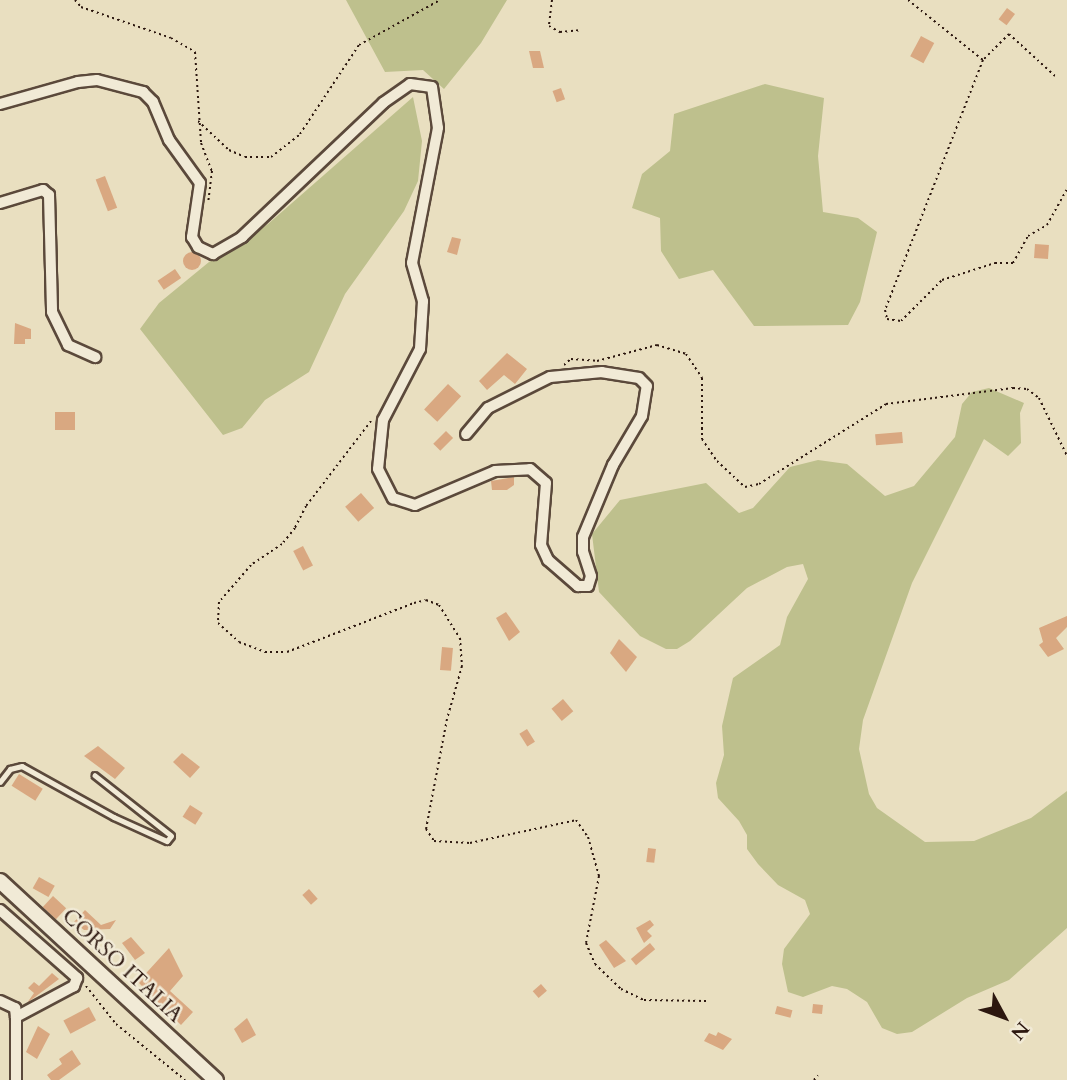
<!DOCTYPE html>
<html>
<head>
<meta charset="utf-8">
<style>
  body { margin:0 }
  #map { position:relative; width:1067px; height:1080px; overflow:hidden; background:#e9dfc0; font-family:Cardo,serif }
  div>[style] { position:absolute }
  .green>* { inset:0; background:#bec08d }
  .building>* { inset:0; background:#d9a881; transform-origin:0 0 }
  .round { border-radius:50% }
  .path>* { height:2px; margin-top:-1px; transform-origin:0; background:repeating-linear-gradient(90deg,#2c170f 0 2px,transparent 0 5.5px) }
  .roads { filter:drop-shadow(2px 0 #5b493b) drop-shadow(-2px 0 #5b493b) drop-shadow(0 2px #5b493b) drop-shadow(0 -2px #5b493b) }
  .service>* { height:4.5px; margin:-2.25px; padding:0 2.25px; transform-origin:2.25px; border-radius:2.25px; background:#f1ead6 }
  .minor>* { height:10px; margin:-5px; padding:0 5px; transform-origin:5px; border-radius:5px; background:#f1ead6 }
  .secondary>* { height:14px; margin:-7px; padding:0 7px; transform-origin:7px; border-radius:7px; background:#f1ead6 }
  span { translate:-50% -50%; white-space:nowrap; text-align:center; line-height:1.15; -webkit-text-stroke:5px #f1ead6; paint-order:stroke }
  .street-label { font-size:21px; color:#2c170f }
  .north { position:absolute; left:969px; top:982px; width:70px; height:70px; -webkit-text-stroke:5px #f1ead6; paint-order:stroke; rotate:131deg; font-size:19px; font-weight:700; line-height:28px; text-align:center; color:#2c170f }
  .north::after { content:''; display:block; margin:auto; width:24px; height:32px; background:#2c170f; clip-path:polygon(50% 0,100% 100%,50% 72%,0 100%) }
</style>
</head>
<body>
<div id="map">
  <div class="green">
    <i style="clip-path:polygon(346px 0,507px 0,481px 43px,444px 89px,423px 70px,385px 72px)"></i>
    <i style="clip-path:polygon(765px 84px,824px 98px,818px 156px,823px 212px,858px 218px,877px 232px,860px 302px,848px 325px,754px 326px,713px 270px,679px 279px,661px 251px,660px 218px,632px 208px,642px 174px,670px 151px,674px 114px)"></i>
    <i style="clip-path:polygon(413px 97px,422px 141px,418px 181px,404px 211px,345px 294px,309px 372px,265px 400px,242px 428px,223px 435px,140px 329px,159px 303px,209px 262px,268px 224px)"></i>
    <i style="clip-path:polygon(989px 388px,1024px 403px,1020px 413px,1021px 443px,1008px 456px,984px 439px,912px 583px,863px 720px,859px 749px,869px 794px,877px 808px,925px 842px,974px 841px,1031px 818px,1067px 791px,1067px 928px,1009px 980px,967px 998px,912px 1032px,897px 1034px,882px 1028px,867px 1002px,847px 989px,832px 986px,803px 997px,788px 992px,782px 964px,784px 949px,810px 914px,805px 900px,778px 885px,758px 864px,747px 849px,747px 835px,739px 821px,718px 798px,716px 783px,724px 755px,722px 726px,733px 678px,780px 645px,787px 617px,808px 579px,803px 564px,787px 567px,747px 588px,690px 641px,677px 649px,666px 649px,640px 636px,599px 592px,592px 534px,620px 500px,706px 483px,739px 513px,753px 508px,790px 467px,818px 460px,847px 464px,885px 496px,914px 486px,955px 437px,962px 404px,972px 392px)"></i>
  </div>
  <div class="building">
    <i style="left:1007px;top:8px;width:10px;height:14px;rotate:37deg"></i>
    <i style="left:921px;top:36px;width:15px;height:23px;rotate:28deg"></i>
    <i style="clip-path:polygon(529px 51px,540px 51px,544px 68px,533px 68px)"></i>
    <i style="left:561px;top:88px;width:12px;height:9px;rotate:70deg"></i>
    <i style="left:105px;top:176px;width:34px;height:10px;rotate:69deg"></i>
    <i style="clip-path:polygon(452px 237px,461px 239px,457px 255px,447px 252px)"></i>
    <i style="left:1035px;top:244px;width:14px;height:14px;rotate:4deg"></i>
    <i class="round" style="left:183px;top:252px;width:18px;height:18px"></i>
    <i style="left:175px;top:269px;width:11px;height:21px;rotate:56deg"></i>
    <i style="clip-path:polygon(15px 323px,31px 329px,31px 339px,25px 339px,25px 344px,14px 344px)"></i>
    <i style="clip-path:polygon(507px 353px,527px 369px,515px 384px,504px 375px,487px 390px,479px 381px)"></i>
    <i style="left:448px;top:384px;width:18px;height:35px;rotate:43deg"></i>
    <i style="left:55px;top:412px;width:20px;height:18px"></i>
    <i style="left:446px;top:431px;width:10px;height:18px;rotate:45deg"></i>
    <i style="left:902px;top:432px;width:11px;height:27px;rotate:85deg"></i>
    <i style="clip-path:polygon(514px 477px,514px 485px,507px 490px,492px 490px,491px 481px)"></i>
    <i style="left:361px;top:493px;width:20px;height:21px;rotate:49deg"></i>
    <i style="left:303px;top:546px;width:22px;height:11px;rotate:63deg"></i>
    <i style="clip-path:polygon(506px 612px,520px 632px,509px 641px,496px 618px)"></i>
    <i style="clip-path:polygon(1067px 616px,1067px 627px,1056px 638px,1064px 649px,1048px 657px,1039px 645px,1043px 642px,1039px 628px)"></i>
    <i style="clip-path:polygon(619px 639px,637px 657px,626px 672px,610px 653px)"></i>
    <i style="left:442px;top:647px;width:11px;height:23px;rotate:5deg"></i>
    <i style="left:563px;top:699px;width:16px;height:15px;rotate:50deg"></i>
    <i style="left:527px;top:729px;width:15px;height:9px;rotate:58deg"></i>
    <i style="clip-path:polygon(98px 746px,125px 768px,115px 779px,84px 756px)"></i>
    <i style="clip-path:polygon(182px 753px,200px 767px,190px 778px,173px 762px)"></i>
    <i style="left:19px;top:774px;width:28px;height:14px;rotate:32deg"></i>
    <i style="left:190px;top:805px;width:15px;height:14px;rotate:32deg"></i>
    <i style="left:648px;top:848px;width:8px;height:14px;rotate:7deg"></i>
    <i style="left:39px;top:877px;width:18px;height:13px;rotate:29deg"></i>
    <i style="left:309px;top:889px;width:13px;height:9px;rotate:48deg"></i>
    <i style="left:53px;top:896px;width:18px;height:15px;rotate:43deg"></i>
    <i style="clip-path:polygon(85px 910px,101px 925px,116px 920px,110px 929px,84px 930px,74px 922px)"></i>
    <i style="clip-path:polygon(650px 920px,654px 925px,647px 931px,652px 936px,644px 943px,636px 928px)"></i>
    <i style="clip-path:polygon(131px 937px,145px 953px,135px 960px,122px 943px)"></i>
    <i style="clip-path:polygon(606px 940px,626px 961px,614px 968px,599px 945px)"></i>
    <i style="left:650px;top:943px;width:8px;height:25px;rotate:50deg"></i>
    <i style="clip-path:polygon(169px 948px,183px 976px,170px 991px,193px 1012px,181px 1025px,138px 982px)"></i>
    <i style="clip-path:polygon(52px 973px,59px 979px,27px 1003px,34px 993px,28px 988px,34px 982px,39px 986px)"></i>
    <i style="left:541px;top:984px;width:9px;height:11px;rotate:49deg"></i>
    <i style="left:813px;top:1004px;width:10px;height:9px;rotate:6deg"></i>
    <i style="left:777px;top:1006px;width:16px;height:8px;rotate:15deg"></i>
    <i style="left:89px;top:1007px;width:15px;height:29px;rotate:62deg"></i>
    <i style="clip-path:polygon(247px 1018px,256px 1035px,242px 1043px,234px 1029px)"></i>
    <i style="clip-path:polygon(38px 1026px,50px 1034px,37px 1059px,26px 1052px)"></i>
    <i style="clip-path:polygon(718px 1032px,732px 1039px,723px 1050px,704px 1041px,709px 1033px,716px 1036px)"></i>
    <i style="clip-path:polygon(72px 1050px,81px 1064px,59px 1080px,51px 1080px,47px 1075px,62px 1064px,59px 1059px)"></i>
  </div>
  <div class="path">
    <i style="left:75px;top:0;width:9px;rotate:49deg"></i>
    <i style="left:81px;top:7px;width:95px;rotate:19deg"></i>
    <i style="left:171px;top:38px;width:28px;rotate:30deg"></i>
    <i style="left:195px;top:52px;width:91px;rotate:86.2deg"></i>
    <i style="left:201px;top:143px;width:30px;rotate:69deg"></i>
    <i style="left:212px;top:171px;width:32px;rotate:97deg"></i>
    <i style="left:552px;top:0;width:26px;rotate:97deg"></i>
    <i style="left:549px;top:26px;width:13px;rotate:29deg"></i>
    <i style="left:560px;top:32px;width:22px;rotate:-5deg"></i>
    <i style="left:908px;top:0;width:96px;rotate:38.7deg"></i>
    <i style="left:1055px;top:76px;width:62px;rotate:-137.6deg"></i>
    <i style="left:1009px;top:34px;width:37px;rotate:135deg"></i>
    <i style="left:983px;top:60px;width:269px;rotate:111.4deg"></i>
    <i style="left:885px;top:310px;width:9px;rotate:77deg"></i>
    <i style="left:887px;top:319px;width:14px;rotate:8deg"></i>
    <i style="left:901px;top:321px;width:58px;rotate:-45deg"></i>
    <i style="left:942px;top:280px;width:56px;rotate:-17.8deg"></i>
    <i style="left:995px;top:263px;width:18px"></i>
    <i style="left:1013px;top:263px;width:31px;rotate:-61deg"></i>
    <i style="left:1028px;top:236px;width:22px;rotate:-30deg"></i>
    <i style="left:1047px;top:225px;width:41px;rotate:-60.9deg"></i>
    <i style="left:198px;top:121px;width:42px;rotate:43.1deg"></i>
    <i style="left:229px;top:150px;width:17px;rotate:24deg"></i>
    <i style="left:245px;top:157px;width:26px"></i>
    <i style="left:271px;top:157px;width:37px;rotate:-38deg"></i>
    <i style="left:300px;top:134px;width:107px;rotate:-56.5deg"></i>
    <i style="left:359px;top:45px;width:93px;rotate:-29.1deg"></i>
    <i style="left:564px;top:365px;width:9px;rotate:-41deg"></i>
    <i style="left:571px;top:359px;width:26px;rotate:4deg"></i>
    <i style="left:597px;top:361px;width:62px;rotate:-14.9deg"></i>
    <i style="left:657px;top:345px;width:30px;rotate:17deg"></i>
    <i style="left:686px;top:354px;width:29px;rotate:56deg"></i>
    <i style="left:702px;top:378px;width:61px;rotate:90deg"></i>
    <i style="left:702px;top:439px;width:27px;rotate:56deg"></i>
    <i style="left:717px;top:461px;width:38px;rotate:43deg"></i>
    <i style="left:745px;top:487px;width:14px;rotate:-12deg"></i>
    <i style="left:759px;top:484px;width:150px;rotate:-32.2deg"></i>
    <i style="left:886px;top:404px;width:128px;rotate:-7.2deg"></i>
    <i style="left:1013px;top:388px;width:14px;rotate:4deg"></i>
    <i style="left:1027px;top:389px;width:15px;rotate:37deg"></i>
    <i style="left:1039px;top:398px;width:64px;rotate:64.2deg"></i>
    <i style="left:371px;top:421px;width:107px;rotate:127.4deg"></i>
    <i style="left:306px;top:506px;width:25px;rotate:117deg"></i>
    <i style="left:295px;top:528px;width:21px;rotate:129deg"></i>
    <i style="left:282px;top:544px;width:37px;rotate:146deg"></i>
    <i style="left:251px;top:565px;width:49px;rotate:130.9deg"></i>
    <i style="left:219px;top:602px;width:21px;rotate:93deg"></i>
    <i style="left:218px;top:623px;width:28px;rotate:42deg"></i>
    <i style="left:239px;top:642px;width:28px;rotate:21deg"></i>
    <i style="left:265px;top:652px;width:22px"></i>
    <i style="left:287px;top:652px;width:136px;rotate:-21.1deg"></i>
    <i style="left:414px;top:603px;width:12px;rotate:-14deg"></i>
    <i style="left:426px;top:600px;width:14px;rotate:21deg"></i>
    <i style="left:439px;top:605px;width:39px;rotate:58deg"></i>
    <i style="left:460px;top:638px;width:28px;rotate:86deg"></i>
    <i style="left:462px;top:666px;width:55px;rotate:105.8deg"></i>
    <i style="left:447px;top:719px;width:112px;rotate:100.8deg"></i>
    <i style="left:426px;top:829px;width:14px;rotate:56deg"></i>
    <i style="left:434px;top:841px;width:36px;rotate:3deg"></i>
    <i style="left:470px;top:843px;width:108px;rotate:-12.2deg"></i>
    <i style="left:576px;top:820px;width:21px;rotate:55deg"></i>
    <i style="left:588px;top:837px;width:41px;rotate:74.2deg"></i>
    <i style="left:599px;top:876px;width:68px;rotate:101deg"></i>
    <i style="left:586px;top:943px;width:23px;rotate:67deg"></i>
    <i style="left:595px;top:964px;width:36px;rotate:44deg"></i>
    <i style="left:621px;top:989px;width:25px;rotate:26deg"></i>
    <i style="left:644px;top:1000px;width:62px;rotate:0.9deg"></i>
    <i style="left:86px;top:986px;width:48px;rotate:51.7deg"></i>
    <i style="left:116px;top:1024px;width:89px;rotate:39.1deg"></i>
    <i style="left:814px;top:1080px;width:6px;rotate:-51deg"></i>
  </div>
  <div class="roads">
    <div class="service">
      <i style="left:0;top:782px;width:16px;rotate:-52deg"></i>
      <i style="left:10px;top:769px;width:12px;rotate:-14deg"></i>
      <i style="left:22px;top:766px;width:105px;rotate:29deg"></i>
      <i style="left:114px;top:817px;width:58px;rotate:24.4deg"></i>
      <i style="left:167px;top:841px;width:6px;rotate:-51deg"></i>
      <i style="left:171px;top:836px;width:97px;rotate:-141.7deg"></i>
    </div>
    <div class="minor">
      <i style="left:0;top:104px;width:81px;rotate:-15.8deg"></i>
      <i style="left:78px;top:82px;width:19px;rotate:-6deg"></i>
      <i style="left:97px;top:80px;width:48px;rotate:14.6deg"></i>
      <i style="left:143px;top:92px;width:14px;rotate:45deg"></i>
      <i style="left:153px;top:102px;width:41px;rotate:67.2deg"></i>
      <i style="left:169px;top:140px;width:53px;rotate:54.2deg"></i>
      <i style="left:200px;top:183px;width:55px;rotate:98.4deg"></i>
      <i style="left:192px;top:237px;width:12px;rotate:59deg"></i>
      <i style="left:198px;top:247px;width:17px;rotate:25deg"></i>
      <i style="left:213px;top:254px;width:34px;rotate:-30deg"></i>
      <i style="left:242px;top:237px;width:195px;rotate:-43.5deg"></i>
      <i style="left:383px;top:103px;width:33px;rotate:-35deg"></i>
      <i style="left:410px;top:84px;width:22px;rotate:8deg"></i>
      <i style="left:432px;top:87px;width:41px;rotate:81.7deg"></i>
      <i style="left:438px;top:128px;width:137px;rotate:100.9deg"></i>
      <i style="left:412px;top:263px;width:40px;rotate:74deg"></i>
      <i style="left:423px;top:301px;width:48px;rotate:93.6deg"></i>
      <i style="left:420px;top:349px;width:80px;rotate:117.5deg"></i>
      <i style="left:383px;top:420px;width:49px;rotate:95.8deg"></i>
      <i style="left:378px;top:469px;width:33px;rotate:63deg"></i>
      <i style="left:393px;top:498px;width:23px;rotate:18deg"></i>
      <i style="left:415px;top:505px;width:87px;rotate:-23deg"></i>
      <i style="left:495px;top:471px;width:35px;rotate:-3deg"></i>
      <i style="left:530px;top:469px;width:21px;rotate:41deg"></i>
      <i style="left:546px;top:483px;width:62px;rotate:94.6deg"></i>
      <i style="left:541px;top:545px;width:17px;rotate:65deg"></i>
      <i style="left:548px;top:560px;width:40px;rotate:41deg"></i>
      <i style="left:578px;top:586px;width:10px"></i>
      <i style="left:588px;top:586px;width:10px;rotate:-73deg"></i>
      <i style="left:591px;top:576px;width:25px;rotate:-108deg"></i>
      <i style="left:583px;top:552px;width:15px;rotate:-90deg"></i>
      <i style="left:583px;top:537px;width:78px;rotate:-67.4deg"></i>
      <i style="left:613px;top:465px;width:57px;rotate:-59.4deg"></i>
      <i style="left:642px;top:416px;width:30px;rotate:-81deg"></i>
      <i style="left:647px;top:386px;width:11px;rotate:-135deg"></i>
      <i style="left:639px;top:378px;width:37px;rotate:-171deg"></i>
      <i style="left:602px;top:372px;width:52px;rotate:174.5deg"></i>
      <i style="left:550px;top:377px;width:69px;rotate:153.4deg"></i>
      <i style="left:488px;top:408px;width:34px;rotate:130deg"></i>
      <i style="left:0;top:203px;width:45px;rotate:-16.8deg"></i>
      <i style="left:43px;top:190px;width:8px;rotate:40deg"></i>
      <i style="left:49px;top:195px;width:117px;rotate:88.5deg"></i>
      <i style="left:52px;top:312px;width:37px;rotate:64deg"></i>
      <i style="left:68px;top:345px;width:30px;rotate:24deg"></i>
      <i style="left:0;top:910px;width:103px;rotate:41.4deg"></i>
      <i style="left:77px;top:978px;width:9px;rotate:111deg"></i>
      <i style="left:74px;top:986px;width:66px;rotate:151.9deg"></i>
      <i style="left:0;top:1001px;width:17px;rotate:25deg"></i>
      <i style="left:15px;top:1008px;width:9px;rotate:84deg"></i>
      <i style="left:16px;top:1017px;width:63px;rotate:90deg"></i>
    </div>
    <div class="secondary">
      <i style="left:0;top:881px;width:294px;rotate:42.7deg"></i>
    </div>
  </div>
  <div class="street-label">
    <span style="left:122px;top:966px;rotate:43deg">CORSO ITALIA</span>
  </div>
  <div class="north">N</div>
</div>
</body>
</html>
